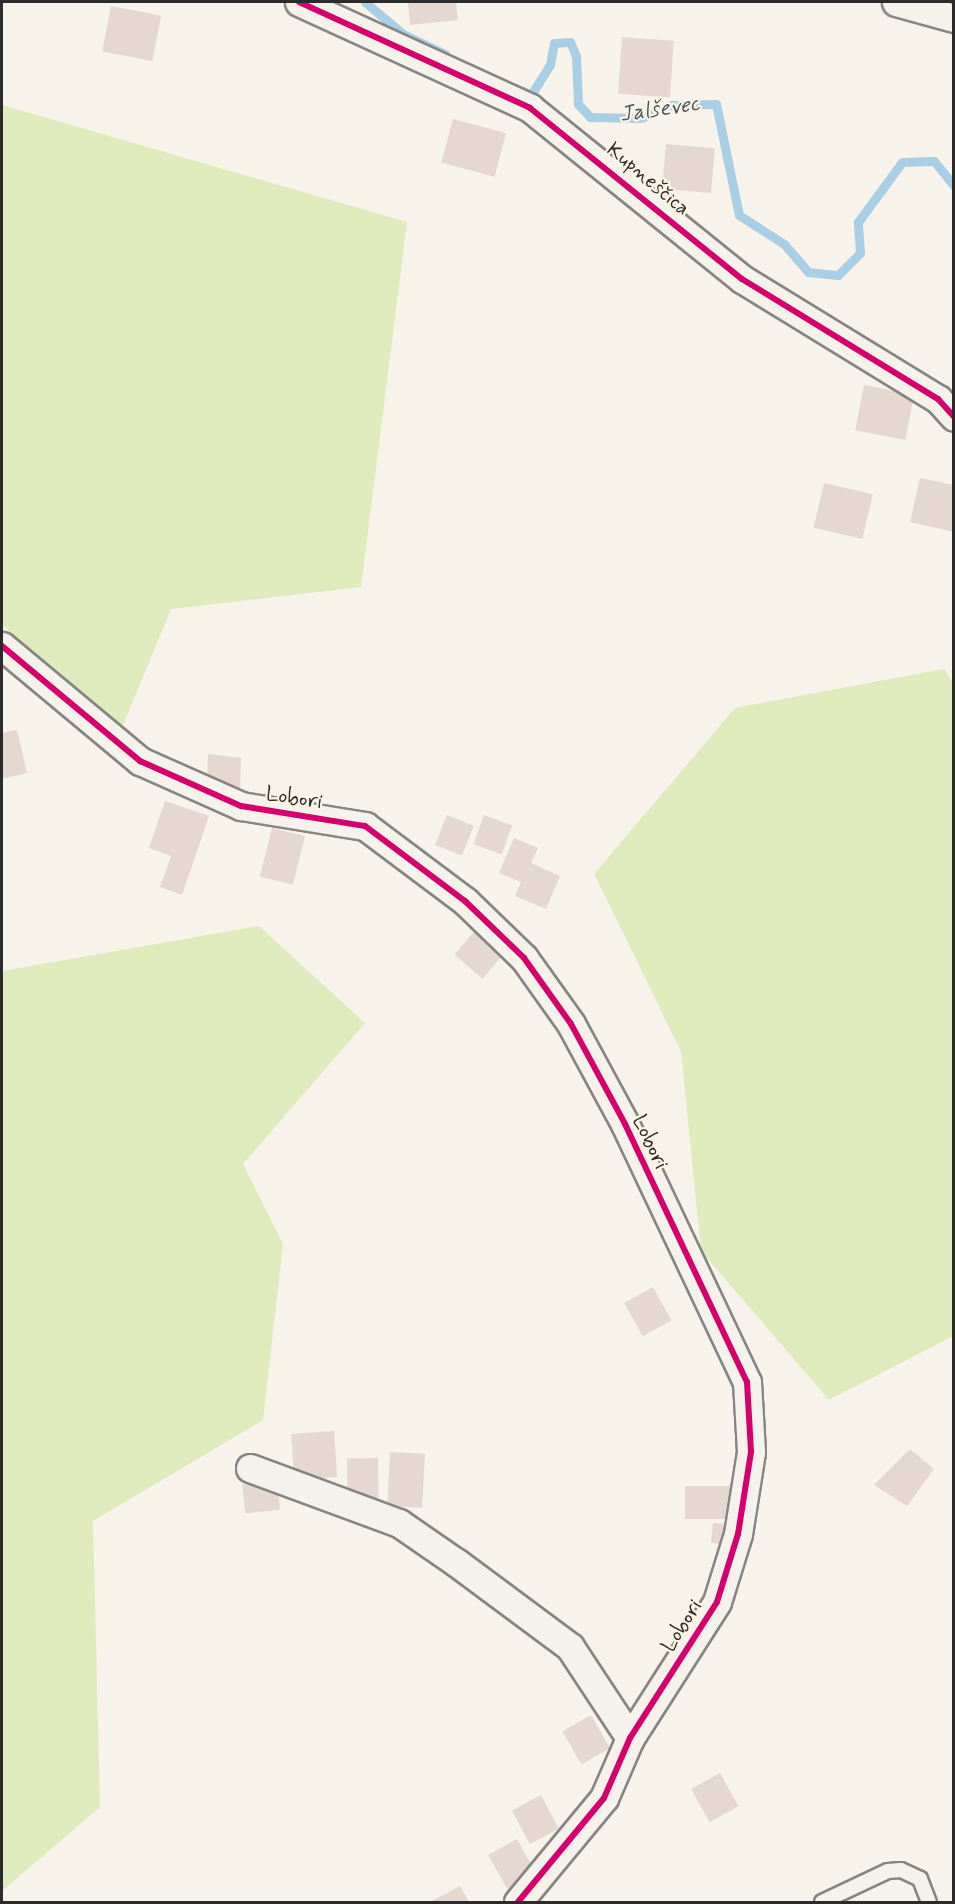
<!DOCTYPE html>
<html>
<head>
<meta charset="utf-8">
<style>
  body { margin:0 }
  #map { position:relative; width:955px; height:1904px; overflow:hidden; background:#f7f3ea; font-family:Mynerve,sans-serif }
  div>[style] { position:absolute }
  .green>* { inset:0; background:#dfeabd }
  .stream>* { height:9px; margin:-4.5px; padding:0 4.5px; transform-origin:4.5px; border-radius:4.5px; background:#a9cfe7 }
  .building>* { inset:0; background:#e4d8d0; transform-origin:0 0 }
  .roads { filter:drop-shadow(2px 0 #878581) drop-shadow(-2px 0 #878581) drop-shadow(0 2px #878581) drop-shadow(0 -2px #878581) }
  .service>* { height:14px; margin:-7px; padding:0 7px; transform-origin:7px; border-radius:7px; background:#f5f2ec }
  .minor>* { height:27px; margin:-13.5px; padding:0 13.5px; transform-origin:13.5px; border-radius:13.5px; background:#f5f2ec }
  .cycleway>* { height:6px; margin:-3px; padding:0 3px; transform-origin:3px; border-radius:3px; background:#d6006c }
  span { translate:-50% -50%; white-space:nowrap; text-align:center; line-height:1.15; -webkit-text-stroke:4.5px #fcf5e5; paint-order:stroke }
  .street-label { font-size:21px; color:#2b2b2b }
  .water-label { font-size:22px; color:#475763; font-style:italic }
  .frame { position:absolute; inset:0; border:3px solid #2b2b2b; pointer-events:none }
</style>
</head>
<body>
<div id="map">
  <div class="green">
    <i style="clip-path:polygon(2px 105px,407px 222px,361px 587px,171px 609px,119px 735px,2px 624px)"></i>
    <i style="clip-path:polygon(944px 669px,954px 684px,953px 1336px,829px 1400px,701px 1251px,681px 1051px,594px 874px,735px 708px)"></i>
    <i style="clip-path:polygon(259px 926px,365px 1023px,243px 1164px,283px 1244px,263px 1420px,93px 1521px,100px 1807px,2px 1891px,2px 971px)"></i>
  </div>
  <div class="stream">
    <i style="left:365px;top:2px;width:50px;rotate:40.1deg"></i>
    <i style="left:403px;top:34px;width:47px;rotate:25.5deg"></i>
    <i style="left:523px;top:91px;width:9px;rotate:27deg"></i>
    <i style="left:531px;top:95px;width:36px;rotate:-58deg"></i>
    <i style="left:550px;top:65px;width:22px;rotate:-80deg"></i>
    <i style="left:554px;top:43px;width:16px;rotate:-4deg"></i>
    <i style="left:570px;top:42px;width:15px;rotate:67deg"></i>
    <i style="left:576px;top:56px;width:48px;rotate:87.6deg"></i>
    <i style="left:578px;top:104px;width:18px;rotate:47deg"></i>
    <i style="left:590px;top:117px;width:51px;rotate:1.1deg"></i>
    <i style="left:641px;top:118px;width:34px;rotate:-23deg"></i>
    <i style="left:672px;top:105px;width:44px;rotate:-1.3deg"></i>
    <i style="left:716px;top:104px;width:113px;rotate:78.3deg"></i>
    <i style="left:739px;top:215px;width:54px;rotate:32.8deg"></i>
    <i style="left:784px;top:244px;width:37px;rotate:49deg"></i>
    <i style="left:808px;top:272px;width:30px;rotate:6deg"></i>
    <i style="left:838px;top:275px;width:31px;rotate:-45deg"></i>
    <i style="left:860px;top:253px;width:31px;rotate:-94deg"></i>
    <i style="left:858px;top:222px;width:74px;rotate:-53.7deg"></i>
    <i style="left:902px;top:162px;width:32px;rotate:-2deg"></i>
    <i style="left:934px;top:161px;width:32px;rotate:51deg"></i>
  </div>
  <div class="building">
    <i style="clip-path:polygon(408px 2px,456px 2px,458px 20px,410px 25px)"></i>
    <i style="left:111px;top:6px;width:51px;height:46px;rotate:11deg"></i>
    <i style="left:622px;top:37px;width:52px;height:57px;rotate:4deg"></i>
    <i style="left:453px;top:119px;width:55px;height:45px;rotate:15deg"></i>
    <i style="left:666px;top:144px;width:49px;height:45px;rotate:5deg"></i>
    <i style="left:864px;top:385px;width:51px;height:46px;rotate:11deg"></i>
    <i style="clip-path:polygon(920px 478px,954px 485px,954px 532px,910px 522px)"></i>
    <i style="left:824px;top:483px;width:50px;height:46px;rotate:13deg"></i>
    <i style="clip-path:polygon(17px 730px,27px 773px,2px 779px,2px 733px)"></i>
    <i style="clip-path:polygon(208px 754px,241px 758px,240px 791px,207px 787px)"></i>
    <i style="clip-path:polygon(165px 801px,209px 816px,182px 895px,160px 887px,171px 856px,149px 848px)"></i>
    <i style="left:447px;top:815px;width:29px;height:32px;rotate:22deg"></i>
    <i style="left:484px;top:815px;width:30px;height:31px;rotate:20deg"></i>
    <i style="left:272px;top:828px;width:34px;height:50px;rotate:14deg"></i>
    <i style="clip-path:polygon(514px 838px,538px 848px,531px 863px,560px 876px,546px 909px,515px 896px,521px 882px,499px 873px)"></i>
    <i style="left:480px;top:925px;width:37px;height:39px;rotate:41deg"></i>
    <i style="left:653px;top:1287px;width:38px;height:33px;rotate:61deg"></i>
    <i style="left:334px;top:1431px;width:46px;height:43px;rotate:86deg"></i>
    <i style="clip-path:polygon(910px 1449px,934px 1469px,907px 1506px,874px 1485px)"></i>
    <i style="left:390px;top:1452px;width:35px;height:54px;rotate:3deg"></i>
    <i style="left:378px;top:1458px;width:40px;height:31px;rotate:89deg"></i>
    <i style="left:277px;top:1481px;width:29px;height:35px;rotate:84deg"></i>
    <i style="left:737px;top:1486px;width:33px;height:52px;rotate:90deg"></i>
    <i style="left:713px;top:1523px;width:18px;height:20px;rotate:6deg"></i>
    <i style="left:591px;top:1715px;width:38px;height:33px;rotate:60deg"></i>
    <i style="left:720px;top:1773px;width:38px;height:33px;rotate:61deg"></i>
    <i style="left:541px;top:1795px;width:38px;height:33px;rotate:62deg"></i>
    <i style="left:517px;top:1839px;width:39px;height:33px;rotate:61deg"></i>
    <i style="clip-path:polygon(460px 1886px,469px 1902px,430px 1902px)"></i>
  </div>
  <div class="roads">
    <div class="service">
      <i style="left:822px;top:1902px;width:73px;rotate:-25.2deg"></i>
      <i style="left:888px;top:1871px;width:13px;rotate:-4deg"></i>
      <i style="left:901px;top:1870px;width:21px;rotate:25deg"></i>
      <i style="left:920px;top:1879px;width:25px;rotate:69deg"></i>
    </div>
    <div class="minor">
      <i style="left:299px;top:2px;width:254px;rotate:24.6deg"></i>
      <i style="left:530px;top:108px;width:272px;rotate:38.9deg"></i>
      <i style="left:742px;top:279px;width:230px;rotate:31.5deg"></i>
      <i style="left:938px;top:399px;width:24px;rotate:48deg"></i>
      <i style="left:896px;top:2px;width:60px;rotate:15.4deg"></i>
      <i style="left:2px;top:646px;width:180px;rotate:39.8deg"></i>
      <i style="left:140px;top:761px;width:111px;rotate:24deg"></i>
      <i style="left:241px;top:806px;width:126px;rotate:9.2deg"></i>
      <i style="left:365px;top:826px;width:125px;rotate:36.9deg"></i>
      <i style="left:465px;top:901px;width:82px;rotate:44deg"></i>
      <i style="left:524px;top:958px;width:81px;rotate:54.5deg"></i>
      <i style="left:571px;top:1024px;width:114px;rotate:61.6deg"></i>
      <i style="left:625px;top:1124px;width:285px;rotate:64.7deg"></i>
      <i style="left:747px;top:1382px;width:70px;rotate:86.7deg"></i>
      <i style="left:751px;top:1452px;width:83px;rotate:99deg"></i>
      <i style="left:738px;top:1534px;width:71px;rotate:107.2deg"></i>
      <i style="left:717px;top:1602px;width:161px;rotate:122.6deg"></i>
      <i style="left:630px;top:1738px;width:65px;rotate:113.4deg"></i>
      <i style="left:604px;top:1798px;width:135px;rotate:129.6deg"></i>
      <i style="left:250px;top:1468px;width:159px;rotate:20.3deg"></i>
      <i style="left:399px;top:1523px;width:70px;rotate:34.6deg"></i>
      <i style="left:457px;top:1563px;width:141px;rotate:36.6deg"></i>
      <i style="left:570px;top:1647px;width:109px;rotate:56.6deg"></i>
    </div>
  </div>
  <div class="cycleway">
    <i style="left:299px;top:2px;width:254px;rotate:24.6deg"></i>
    <i style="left:530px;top:108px;width:272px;rotate:38.9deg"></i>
    <i style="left:742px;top:279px;width:230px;rotate:31.5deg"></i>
    <i style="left:938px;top:399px;width:24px;rotate:48deg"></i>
    <i style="left:2px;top:646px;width:180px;rotate:39.8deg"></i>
    <i style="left:140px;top:761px;width:111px;rotate:24deg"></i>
    <i style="left:241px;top:806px;width:126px;rotate:9.2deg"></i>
    <i style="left:365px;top:826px;width:125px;rotate:36.9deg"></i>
    <i style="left:465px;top:901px;width:82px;rotate:44deg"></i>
    <i style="left:524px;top:958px;width:81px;rotate:54.5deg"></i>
    <i style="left:571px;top:1024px;width:114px;rotate:61.6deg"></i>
    <i style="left:625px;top:1124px;width:285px;rotate:64.7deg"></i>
    <i style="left:747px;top:1382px;width:70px;rotate:86.7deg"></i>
    <i style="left:751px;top:1452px;width:83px;rotate:99deg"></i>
    <i style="left:738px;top:1534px;width:71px;rotate:107.2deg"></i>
    <i style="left:717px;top:1602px;width:161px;rotate:122.6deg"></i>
    <i style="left:630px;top:1738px;width:65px;rotate:113.4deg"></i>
    <i style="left:604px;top:1798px;width:135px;rotate:129.6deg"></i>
  </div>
  <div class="street-label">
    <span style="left:648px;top:179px;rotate:40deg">Kupneščica</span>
    <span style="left:294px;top:798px;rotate:9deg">Lobori</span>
    <span style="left:650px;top:1142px;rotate:65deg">Lobori</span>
    <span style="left:682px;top:1626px;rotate:-57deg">Lobori</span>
  </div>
  <div class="water-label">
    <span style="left:660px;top:110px;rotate:-8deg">Jalševec</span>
  </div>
  <div class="frame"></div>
</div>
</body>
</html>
